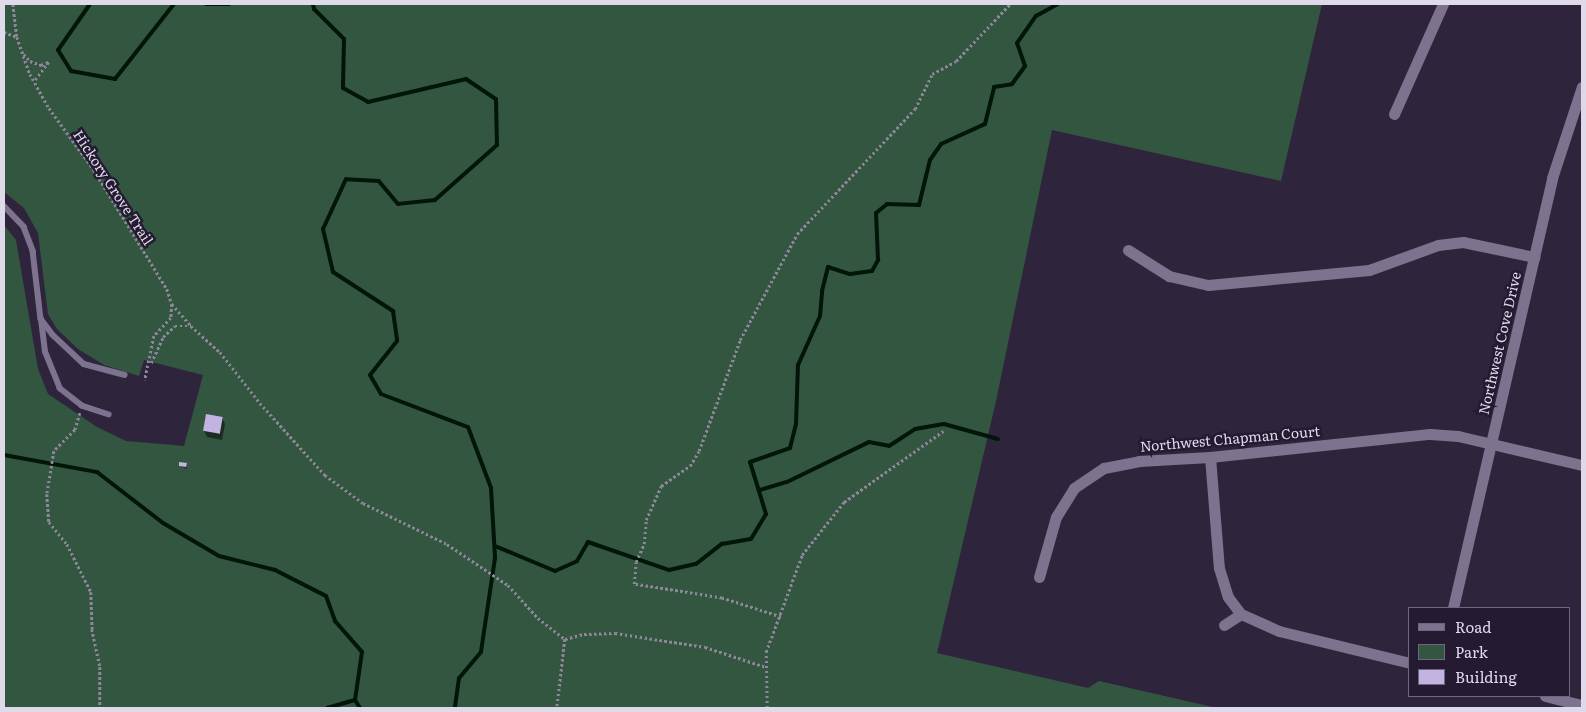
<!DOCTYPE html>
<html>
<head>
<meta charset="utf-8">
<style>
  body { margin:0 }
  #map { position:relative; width:1586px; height:712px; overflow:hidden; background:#2e253d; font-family:Literata,serif }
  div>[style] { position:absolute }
  .green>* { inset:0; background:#335641 }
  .shadow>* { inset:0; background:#0007 }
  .stream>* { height:4px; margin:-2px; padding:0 2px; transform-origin:2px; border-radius:2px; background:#011509 }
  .building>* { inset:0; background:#c3b3e0; transform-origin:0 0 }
  .path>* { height:2.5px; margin-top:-1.25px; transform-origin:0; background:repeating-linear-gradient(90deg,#8e879b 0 2.5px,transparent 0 5px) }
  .service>* { height:5.5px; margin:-2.75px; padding:0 2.75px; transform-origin:2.75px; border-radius:2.75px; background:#7d738f }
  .minor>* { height:11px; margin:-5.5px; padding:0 5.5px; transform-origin:5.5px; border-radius:5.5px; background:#7d738f }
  span { translate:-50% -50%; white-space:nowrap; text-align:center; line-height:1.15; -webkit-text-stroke:5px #241b32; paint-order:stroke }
  .street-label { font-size:14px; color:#dfdaea }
  .frame { position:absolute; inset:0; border:5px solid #dfdaea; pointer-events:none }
  .legend { position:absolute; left:1408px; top:607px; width:162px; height:90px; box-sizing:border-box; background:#241b32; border:1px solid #6f677c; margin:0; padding:6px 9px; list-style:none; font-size:15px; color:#dfdaea }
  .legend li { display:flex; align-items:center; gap:10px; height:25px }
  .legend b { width:25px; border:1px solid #6f677c }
</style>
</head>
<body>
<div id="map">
  <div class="green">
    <i style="clip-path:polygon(4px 4px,1322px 4px,1281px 181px,1052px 130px,996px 401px,937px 653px,1088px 688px,1099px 681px,1217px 708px,4px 708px,4px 225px,16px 240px,38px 369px,48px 394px,97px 427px,126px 441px,184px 446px,203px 375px,144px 360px,139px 376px,104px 365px,78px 349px,57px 329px,48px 314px,38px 233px,24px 208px,4px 192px)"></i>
  </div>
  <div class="shadow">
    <i style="clip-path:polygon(222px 418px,225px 424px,222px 440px,207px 437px,204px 431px)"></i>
    <i style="clip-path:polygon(186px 465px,187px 469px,180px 466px)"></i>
  </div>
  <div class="stream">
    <i style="left:90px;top:4px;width:56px;rotate:124.8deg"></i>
    <i style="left:58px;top:50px;width:25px;rotate:58deg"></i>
    <i style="left:71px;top:71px;width:45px;rotate:10.3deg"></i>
    <i style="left:115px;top:79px;width:95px;rotate:-51.8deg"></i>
    <i style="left:206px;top:4px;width:23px"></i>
    <i style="left:313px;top:4px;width:5px;rotate:79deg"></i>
    <i style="left:314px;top:9px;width:42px;rotate:45deg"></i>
    <i style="left:344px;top:39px;width:49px;rotate:91.2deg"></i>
    <i style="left:343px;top:88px;width:29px;rotate:29deg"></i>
    <i style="left:368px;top:102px;width:101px;rotate:-13.2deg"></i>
    <i style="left:466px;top:79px;width:36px;rotate:34deg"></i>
    <i style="left:496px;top:99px;width:46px;rotate:88.8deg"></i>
    <i style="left:497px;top:145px;width:83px;rotate:138.4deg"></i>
    <i style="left:435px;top:200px;width:37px;rotate:174deg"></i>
    <i style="left:398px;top:204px;width:30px;rotate:-130deg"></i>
    <i style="left:379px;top:181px;width:33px;rotate:-177deg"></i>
    <i style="left:346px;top:179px;width:55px;rotate:114.7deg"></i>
    <i style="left:323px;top:229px;width:44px;rotate:76.9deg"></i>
    <i style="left:333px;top:272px;width:72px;rotate:33deg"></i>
    <i style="left:393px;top:311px;width:30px;rotate:82deg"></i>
    <i style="left:397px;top:341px;width:43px;rotate:128.5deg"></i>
    <i style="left:370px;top:375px;width:22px;rotate:60deg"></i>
    <i style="left:381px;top:394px;width:93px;rotate:20.8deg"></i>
    <i style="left:468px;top:427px;width:65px;rotate:69.3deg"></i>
    <i style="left:491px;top:488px;width:70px;rotate:86.7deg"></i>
    <i style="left:495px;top:558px;width:95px;rotate:98.5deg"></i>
    <i style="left:481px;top:652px;width:34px;rotate:130deg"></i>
    <i style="left:459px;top:678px;width:30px;rotate:98deg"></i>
    <i style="left:4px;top:455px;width:95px;rotate:10.4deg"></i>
    <i style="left:97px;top:472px;width:83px;rotate:37.7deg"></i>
    <i style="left:163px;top:523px;width:65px;rotate:30.5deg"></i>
    <i style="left:219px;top:556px;width:58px;rotate:14deg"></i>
    <i style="left:275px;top:570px;width:57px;rotate:27deg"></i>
    <i style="left:326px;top:596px;width:27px;rotate:70deg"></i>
    <i style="left:335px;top:621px;width:41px;rotate:48.9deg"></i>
    <i style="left:362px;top:652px;width:49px;rotate:98.3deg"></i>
    <i style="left:760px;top:490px;width:28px;rotate:-17deg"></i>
    <i style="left:787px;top:482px;width:91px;rotate:-26deg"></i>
    <i style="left:869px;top:442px;width:20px;rotate:11deg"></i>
    <i style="left:889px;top:446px;width:31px;rotate:-33deg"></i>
    <i style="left:915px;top:429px;width:29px;rotate:-10deg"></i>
    <i style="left:944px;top:424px;width:56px;rotate:15.5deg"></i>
    <i style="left:495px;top:546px;width:65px;rotate:22.6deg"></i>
    <i style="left:555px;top:571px;width:24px;rotate:-24deg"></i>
    <i style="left:577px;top:561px;width:22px;rotate:-60deg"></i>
    <i style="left:588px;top:542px;width:86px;rotate:19.1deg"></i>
    <i style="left:669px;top:570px;width:28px;rotate:-13deg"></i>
    <i style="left:696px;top:564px;width:33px;rotate:-38deg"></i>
    <i style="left:722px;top:544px;width:29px;rotate:-10deg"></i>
    <i style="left:751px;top:539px;width:29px;rotate:-59deg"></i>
    <i style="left:766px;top:514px;width:54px;rotate:-107.1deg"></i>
    <i style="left:750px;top:462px;width:42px;rotate:-19.3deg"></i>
    <i style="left:790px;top:448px;width:25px;rotate:-76deg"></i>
    <i style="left:796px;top:424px;width:59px;rotate:-88.1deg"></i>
    <i style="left:798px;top:365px;width:54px;rotate:-65.8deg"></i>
    <i style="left:820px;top:316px;width:25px;rotate:-85deg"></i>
    <i style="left:822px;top:291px;width:25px;rotate:-76deg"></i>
    <i style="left:828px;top:267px;width:23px;rotate:18deg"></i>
    <i style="left:850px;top:274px;width:22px;rotate:-8deg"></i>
    <i style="left:872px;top:271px;width:13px;rotate:-61deg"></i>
    <i style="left:878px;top:260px;width:47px;rotate:-92.4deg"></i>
    <i style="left:876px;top:213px;width:14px;rotate:-39deg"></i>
    <i style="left:887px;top:204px;width:32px;rotate:2deg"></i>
    <i style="left:919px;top:205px;width:46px;rotate:-76.3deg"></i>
    <i style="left:930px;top:160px;width:19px;rotate:-55deg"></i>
    <i style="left:941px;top:144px;width:48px;rotate:-24.4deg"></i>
    <i style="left:985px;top:124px;width:38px;rotate:-76deg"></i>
    <i style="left:994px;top:87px;width:18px;rotate:-9deg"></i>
    <i style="left:1012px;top:84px;width:22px;rotate:-54deg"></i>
    <i style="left:1025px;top:66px;width:24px;rotate:-109deg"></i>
    <i style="left:1017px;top:43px;width:33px;rotate:-55deg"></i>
    <i style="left:1036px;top:16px;width:25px;rotate:-29deg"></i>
    <i style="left:327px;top:708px;width:29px;rotate:-16deg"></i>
    <i style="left:355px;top:700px;width:9px;rotate:58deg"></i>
  </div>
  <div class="building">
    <i style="left:206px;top:414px;width:17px;height:17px;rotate:10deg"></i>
    <i style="clip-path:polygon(179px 462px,187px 463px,186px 467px,179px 466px)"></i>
  </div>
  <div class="path">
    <i style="left:13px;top:4px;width:33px;rotate:83deg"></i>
    <i style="left:17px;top:37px;width:39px;rotate:71deg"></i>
    <i style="left:30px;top:74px;width:39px;rotate:61deg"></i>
    <i style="left:49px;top:108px;width:77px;rotate:54deg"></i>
    <i style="left:94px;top:170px;width:140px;rotate:58.5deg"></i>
    <i style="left:167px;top:289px;width:16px;rotate:72deg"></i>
    <i style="left:172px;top:304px;width:14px;rotate:94deg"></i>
    <i style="left:171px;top:318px;width:25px;rotate:133deg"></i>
    <i style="left:154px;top:336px;width:45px;rotate:101.6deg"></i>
    <i style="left:4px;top:32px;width:14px;rotate:21deg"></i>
    <i style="left:24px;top:54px;width:9px;rotate:49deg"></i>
    <i style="left:30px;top:61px;width:12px;rotate:20deg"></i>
    <i style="left:41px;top:65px;width:9px;rotate:-21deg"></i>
    <i style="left:49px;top:62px;width:25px;rotate:127deg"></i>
    <i style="left:172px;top:304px;width:29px;rotate:49deg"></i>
    <i style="left:151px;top:363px;width:29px;rotate:-65deg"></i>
    <i style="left:163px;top:337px;width:16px;rotate:-43deg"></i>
    <i style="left:175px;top:326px;width:16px"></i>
    <i style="left:191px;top:326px;width:39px;rotate:42deg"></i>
    <i style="left:220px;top:352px;width:65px;rotate:51.9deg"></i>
    <i style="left:260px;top:403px;width:97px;rotate:47.9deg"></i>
    <i style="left:325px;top:475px;width:47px;rotate:36.4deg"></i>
    <i style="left:363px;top:503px;width:93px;rotate:26deg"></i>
    <i style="left:447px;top:544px;width:73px;rotate:33.9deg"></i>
    <i style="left:508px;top:585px;width:45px;rotate:47.7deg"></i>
    <i style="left:538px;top:618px;width:34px;rotate:38deg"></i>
    <i style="left:565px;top:639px;width:69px;rotate:96.6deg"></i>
    <i style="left:80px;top:413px;width:18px;rotate:106deg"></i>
    <i style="left:75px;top:430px;width:30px;rotate:135deg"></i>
    <i style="left:54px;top:451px;width:44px;rotate:99.2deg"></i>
    <i style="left:47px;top:494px;width:28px;rotate:86deg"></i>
    <i style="left:49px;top:522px;width:28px;rotate:51deg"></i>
    <i style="left:67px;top:544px;width:54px;rotate:63.4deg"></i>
    <i style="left:91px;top:592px;width:37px;rotate:88deg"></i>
    <i style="left:92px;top:629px;width:39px;rotate:78deg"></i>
    <i style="left:100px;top:667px;width:41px;rotate:90deg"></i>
    <i style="left:781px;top:617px;width:62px;rotate:-162.1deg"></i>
    <i style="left:722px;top:598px;width:89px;rotate:-171deg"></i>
    <i style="left:634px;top:584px;width:22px;rotate:-85deg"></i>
    <i style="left:636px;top:562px;width:20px;rotate:-66deg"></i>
    <i style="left:644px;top:544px;width:24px;rotate:-85deg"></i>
    <i style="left:646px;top:520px;width:37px;rotate:-66deg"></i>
    <i style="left:661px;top:486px;width:35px;rotate:-35deg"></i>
    <i style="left:690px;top:466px;width:17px;rotate:-59deg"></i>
    <i style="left:699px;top:451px;width:118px;rotate:-69.7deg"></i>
    <i style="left:740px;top:340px;width:120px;rotate:-61.7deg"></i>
    <i style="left:797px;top:234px;width:172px;rotate:-46.7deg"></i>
    <i style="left:915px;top:109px;width:39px;rotate:-64deg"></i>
    <i style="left:932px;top:74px;width:27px;rotate:-28deg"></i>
    <i style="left:956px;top:61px;width:79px;rotate:-46.5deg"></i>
    <i style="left:565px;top:639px;width:20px;rotate:-15deg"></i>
    <i style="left:584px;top:634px;width:31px;rotate:-2deg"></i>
    <i style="left:615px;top:633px;width:91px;rotate:8.8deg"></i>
    <i style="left:705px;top:647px;width:64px;rotate:18.2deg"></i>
    <i style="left:767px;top:708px;width:56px;rotate:-91deg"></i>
    <i style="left:766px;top:652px;width:103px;rotate:-69.6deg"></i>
    <i style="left:802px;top:555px;width:68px;rotate:-51.6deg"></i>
    <i style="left:844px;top:502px;width:122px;rotate:-35.6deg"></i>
  </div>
  <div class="service">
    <i style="left:4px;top:206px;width:29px;rotate:46deg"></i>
    <i style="left:24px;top:227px;width:26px;rotate:69deg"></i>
    <i style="left:33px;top:251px;width:68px;rotate:83.3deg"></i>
    <i style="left:109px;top:415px;width:28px;rotate:-162deg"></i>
    <i style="left:82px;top:406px;width:28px;rotate:-142deg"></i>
    <i style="left:60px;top:389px;width:40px;rotate:-112deg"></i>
    <i style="left:45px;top:352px;width:33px;rotate:-97deg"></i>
    <i style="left:41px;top:319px;width:20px;rotate:53deg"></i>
    <i style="left:53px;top:335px;width:42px;rotate:43.1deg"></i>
    <i style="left:84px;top:364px;width:42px;rotate:15deg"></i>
  </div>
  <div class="minor">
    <i style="left:1394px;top:114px;width:120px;rotate:-66deg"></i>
    <i style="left:1128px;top:250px;width:49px;rotate:32.4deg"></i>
    <i style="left:1169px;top:276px;width:40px;rotate:13deg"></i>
    <i style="left:1208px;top:285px;width:162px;rotate:-5.3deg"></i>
    <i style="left:1369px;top:270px;width:73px;rotate:-19.9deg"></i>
    <i style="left:1438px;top:245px;width:25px;rotate:-7deg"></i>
    <i style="left:1463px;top:242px;width:73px;rotate:11.9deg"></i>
    <i style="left:1210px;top:457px;width:111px;rotate:85.4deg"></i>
    <i style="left:1219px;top:568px;width:30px;rotate:73deg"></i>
    <i style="left:1228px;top:597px;width:21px;rotate:53deg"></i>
    <i style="left:1241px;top:614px;width:42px;rotate:24.1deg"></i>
    <i style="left:1279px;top:631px;width:135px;rotate:13.7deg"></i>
    <i style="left:1039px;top:577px;width:62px;rotate:-74.2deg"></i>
    <i style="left:1056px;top:517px;width:34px;rotate:-58deg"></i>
    <i style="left:1074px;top:488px;width:36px;rotate:-34deg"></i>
    <i style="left:1104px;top:468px;width:36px;rotate:-11deg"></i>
    <i style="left:1139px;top:461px;width:71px;rotate:-3.2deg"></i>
    <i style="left:1210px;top:457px;width:221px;rotate:-6deg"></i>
    <i style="left:1430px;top:434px;width:28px;rotate:4deg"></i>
    <i style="left:1458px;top:436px;width:127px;rotate:13.2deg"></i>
    <i style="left:1453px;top:608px;width:441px;rotate:-77deg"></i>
    <i style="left:1552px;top:178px;width:96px;rotate:-71.8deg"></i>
    <i style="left:1224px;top:625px;width:20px;rotate:-33deg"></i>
    <i style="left:1545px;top:696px;width:38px;rotate:14deg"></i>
  </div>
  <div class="street-label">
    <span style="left:114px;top:187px;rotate:57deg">Hickory Grove Trail</span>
    <span style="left:1499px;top:343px;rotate:-77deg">Northwest Cove Drive</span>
    <span style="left:1230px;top:438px;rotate:-5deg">Northwest Chapman Court</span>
  </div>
  <div class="frame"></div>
  <ul class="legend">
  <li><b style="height:6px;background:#7d738f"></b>Road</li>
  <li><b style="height:14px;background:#335641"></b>Park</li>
  <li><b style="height:14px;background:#c3b3e0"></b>Building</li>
  </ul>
</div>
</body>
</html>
